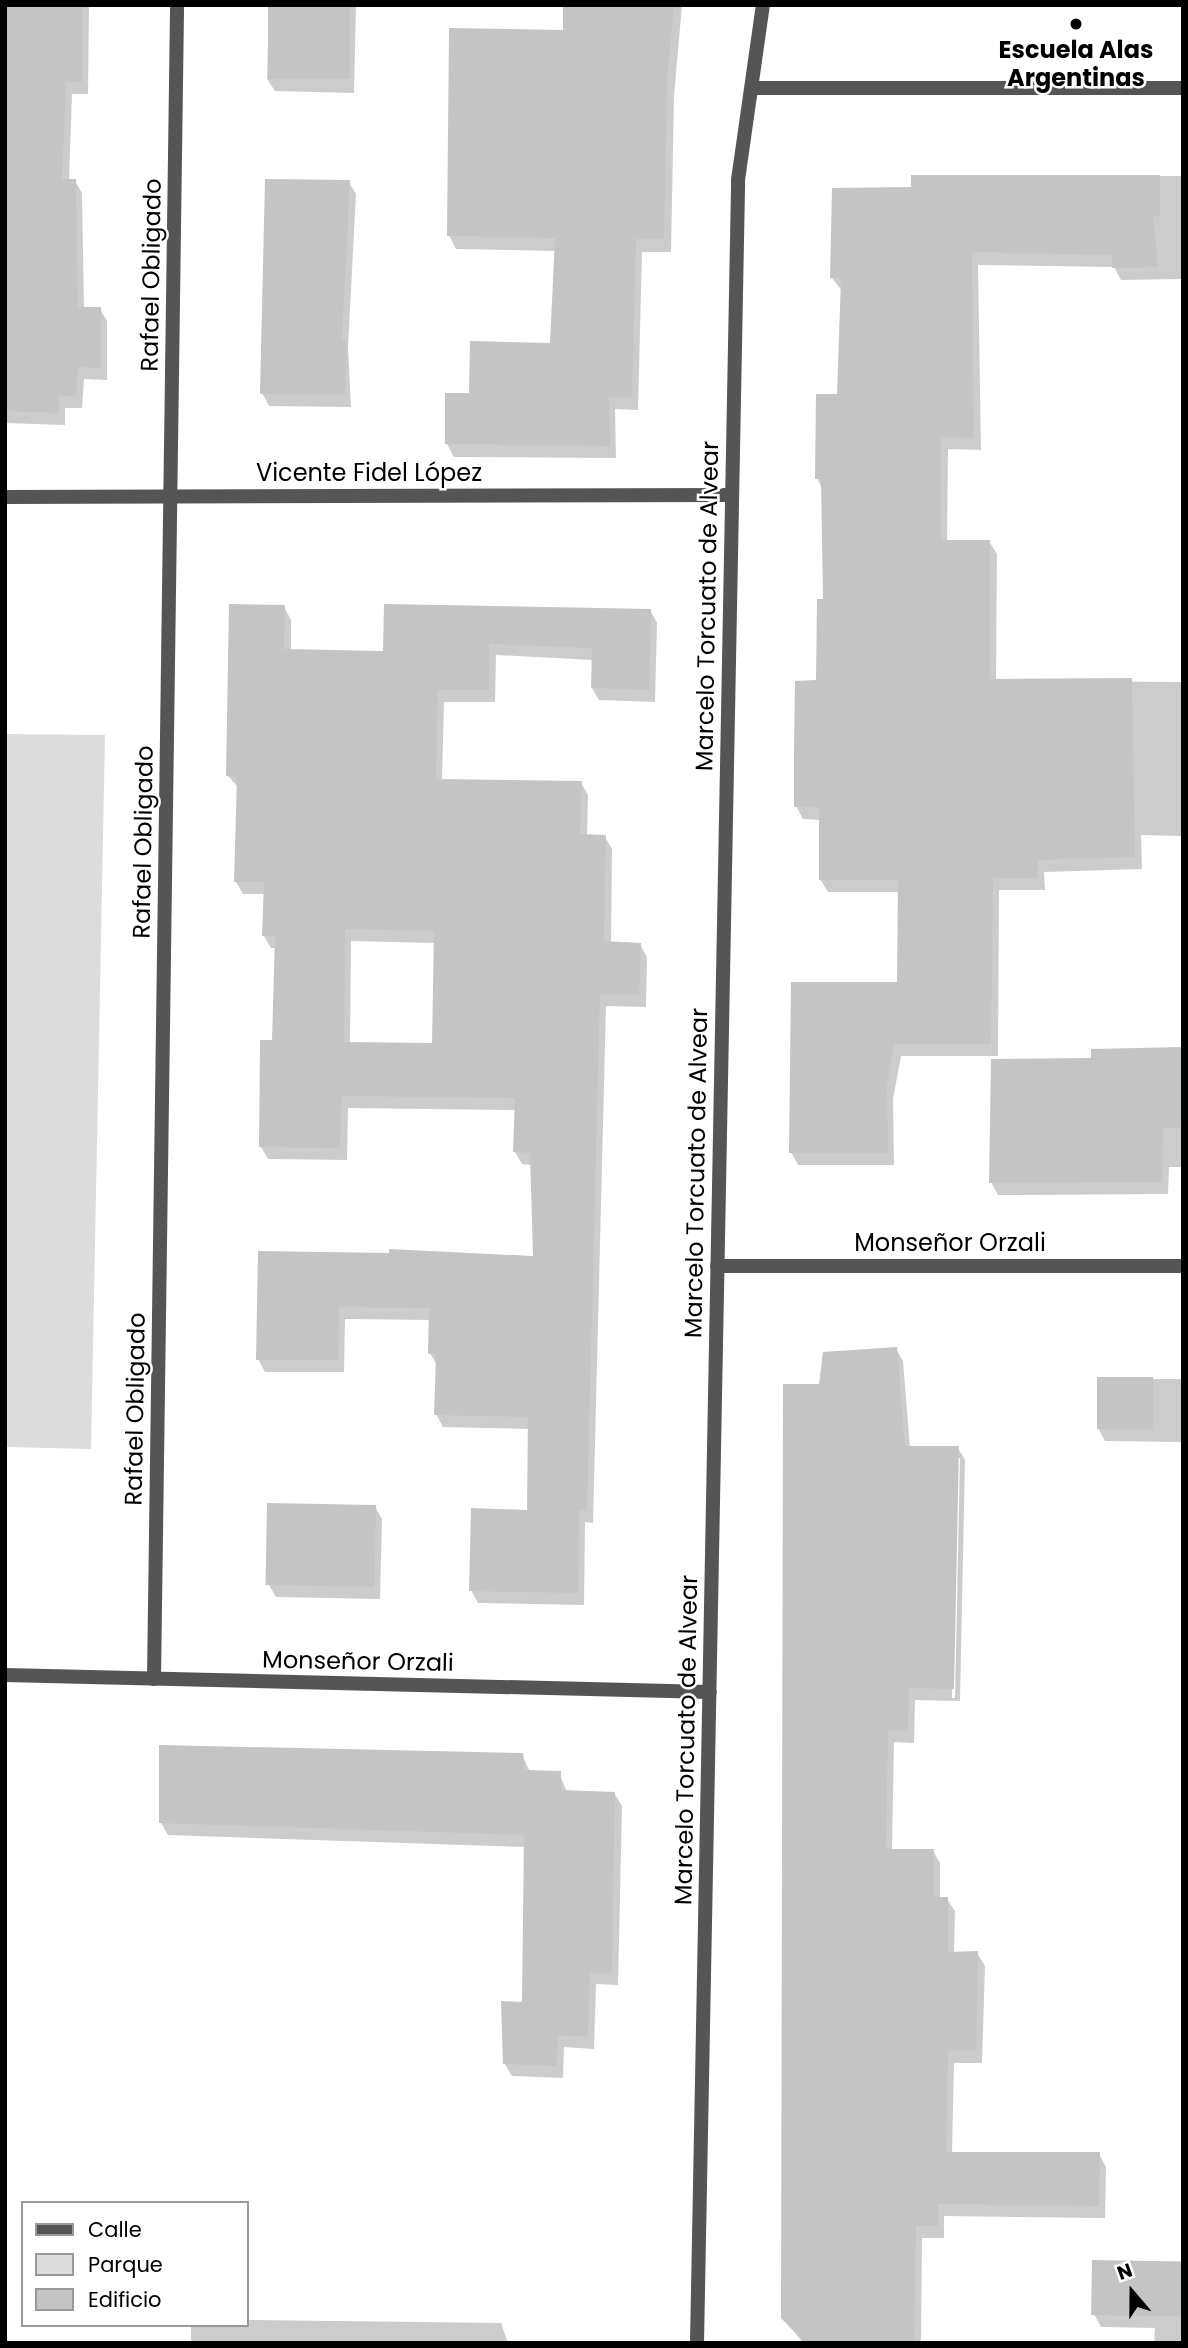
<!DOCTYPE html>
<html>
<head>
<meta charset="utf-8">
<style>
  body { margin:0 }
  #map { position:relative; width:1188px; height:2348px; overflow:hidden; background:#fff; font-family:Poppins,sans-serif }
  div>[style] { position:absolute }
  .green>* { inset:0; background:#dcdcdc }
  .shadow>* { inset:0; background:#0003 }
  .building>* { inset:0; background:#c4c4c4; transform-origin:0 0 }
  .minor>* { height:14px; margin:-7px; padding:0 7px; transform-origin:7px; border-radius:7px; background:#555 }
  .tertiary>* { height:14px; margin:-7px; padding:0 7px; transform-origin:7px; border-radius:7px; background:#555 }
  .dots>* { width:19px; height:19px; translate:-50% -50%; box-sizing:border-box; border:4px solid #fff; border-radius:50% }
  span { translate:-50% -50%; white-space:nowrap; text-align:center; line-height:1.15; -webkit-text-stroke:5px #fff; paint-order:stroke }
  .poi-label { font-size:24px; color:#000; font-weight:700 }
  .street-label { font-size:24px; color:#000 }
  .frame { position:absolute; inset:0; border:7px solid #000; pointer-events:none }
  .legend { position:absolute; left:21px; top:2201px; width:228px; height:126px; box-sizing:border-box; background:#fff; border:2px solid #999; margin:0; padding:9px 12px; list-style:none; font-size:21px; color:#000 }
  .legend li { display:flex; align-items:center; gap:14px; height:35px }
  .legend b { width:35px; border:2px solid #999 }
  .north { position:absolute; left:1097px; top:2257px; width:70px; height:70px; -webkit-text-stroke:5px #fff; paint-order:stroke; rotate:340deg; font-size:19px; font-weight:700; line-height:28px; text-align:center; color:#000 }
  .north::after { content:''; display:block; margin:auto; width:24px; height:32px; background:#000; clip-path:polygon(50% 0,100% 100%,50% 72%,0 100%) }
</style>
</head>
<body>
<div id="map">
  <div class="green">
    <i style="clip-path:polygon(5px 734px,105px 735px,91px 1449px,5px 1447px)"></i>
  </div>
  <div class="shadow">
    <i style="clip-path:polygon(5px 5px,89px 5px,88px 94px,72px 94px,69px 181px,75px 181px,82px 193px,84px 309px,100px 309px,107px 321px,107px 380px,84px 379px,82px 408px,65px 408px,65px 425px,5px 423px)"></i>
    <i style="clip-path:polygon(269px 5px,356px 5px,354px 93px,275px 91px,267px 79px)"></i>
    <i style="clip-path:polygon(564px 5px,682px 5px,674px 96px,671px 252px,642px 252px,638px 410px,615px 409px,616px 458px,454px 457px,447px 444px,471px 395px,552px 344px,556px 251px,456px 249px,449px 235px,564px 32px)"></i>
    <i style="clip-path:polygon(1183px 176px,1183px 279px,1121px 280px,1114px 267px,978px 265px,981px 450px,948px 449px,947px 542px,989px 541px,997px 554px,996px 681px,1183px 682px,1183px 836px,1141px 835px,1142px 869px,1044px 872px,1045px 890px,999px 890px,998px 1056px,901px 1056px,893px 1099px,894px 1165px,798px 1165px,791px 1152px,899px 984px,899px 892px,828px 892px,820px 879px,821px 820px,803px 819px,796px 806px,817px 682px,824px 601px,822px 488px,817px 478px,839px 396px,842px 291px,832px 278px,913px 189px,913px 177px)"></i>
    <i style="clip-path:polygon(349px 182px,356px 194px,348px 347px,351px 407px,269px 406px,262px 393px)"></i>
    <i style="clip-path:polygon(evenodd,284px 607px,291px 620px,291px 651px,385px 652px,650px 610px,657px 623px,655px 702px,599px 700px,592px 688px,593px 660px,496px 655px,495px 702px,444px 702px,442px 781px,581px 783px,588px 795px,587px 836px,605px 837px,612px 849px,611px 943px,640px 944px,647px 957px,646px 1007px,606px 1006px,593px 1523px,585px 1522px,584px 1605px,478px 1603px,471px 1590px,529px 1511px,530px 1429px,443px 1427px,436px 1414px,438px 1367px,430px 1353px,430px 1320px,345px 1319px,344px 1372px,265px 1372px,258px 1359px,260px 1253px,535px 1258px,532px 1165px,522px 1164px,515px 1152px,516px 1110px,348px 1108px,347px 1160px,268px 1159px,261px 1147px,274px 1042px,277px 948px,271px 948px,264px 936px,265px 894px,243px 894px,236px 882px,239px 788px,228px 776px,284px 607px,351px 941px,435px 943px,434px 1045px,350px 1043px,351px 941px)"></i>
    <i style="clip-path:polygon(1183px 1049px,1183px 1167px,1169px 1167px,1168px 1194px,998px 1195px,991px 1182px,1093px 1060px)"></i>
    <i style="clip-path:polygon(evenodd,896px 1349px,903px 1361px,910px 1448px,958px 1448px,965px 1460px,960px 1701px,915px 1700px,914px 1743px,894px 1742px,892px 1850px,933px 1851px,940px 1863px,940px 1899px,947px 1899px,955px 1911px,954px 1953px,977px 1953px,985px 1966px,982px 2063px,954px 2063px,952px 2153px,1099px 2154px,1106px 2167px,1105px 2218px,944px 2216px,944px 2238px,922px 2238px,921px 2343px,803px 2343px,783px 2317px,820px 1386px,896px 1349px,957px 1458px,960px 1458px,955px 1698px,952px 1698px,957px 1458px)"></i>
    <i style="clip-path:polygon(1099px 1379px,1183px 1379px,1183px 1442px,1105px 1441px,1098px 1428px)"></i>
    <i style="clip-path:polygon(375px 1507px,382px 1519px,380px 1599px,276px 1597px,269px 1585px)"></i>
    <i style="clip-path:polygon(522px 1755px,530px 1772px,559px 1773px,567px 1792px,614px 1793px,622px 1806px,618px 1985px,596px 1984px,594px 2049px,564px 2047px,563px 2078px,512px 2076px,505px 2064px,524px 2004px,526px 1847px,168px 1835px,161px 1823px)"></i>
    <i style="clip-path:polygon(1183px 2263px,1183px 2343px,1154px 2343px,1155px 2328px,1101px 2327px,1094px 2314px)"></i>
    <i style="clip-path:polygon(247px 2320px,501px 2323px,508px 2343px,191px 2343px,191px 2325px,247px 2325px)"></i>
  </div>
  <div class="building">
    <i style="clip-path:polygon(5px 5px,82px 5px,82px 82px,66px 82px,62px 179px,76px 179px,78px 307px,101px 307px,101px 368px,78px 367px,76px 396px,59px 396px,59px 413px,5px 411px)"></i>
    <i style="left:268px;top:5px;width:82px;height:74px"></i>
    <i style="clip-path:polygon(563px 5px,674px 5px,667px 82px,664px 239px,636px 239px,632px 397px,609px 397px,610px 446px,445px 444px,445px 393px,469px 393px,470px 341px,550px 343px,555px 238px,447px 236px,449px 28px,563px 30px)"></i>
    <i style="clip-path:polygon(911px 175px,1160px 175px,1160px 216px,1153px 216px,1158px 267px,1112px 268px,1112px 255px,972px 252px,974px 438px,941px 437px,941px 540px,990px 540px,990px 679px,1132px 678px,1135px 857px,1038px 860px,1038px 878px,993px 878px,991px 1044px,894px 1044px,887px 1085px,888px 1153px,789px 1153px,791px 982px,897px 982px,898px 880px,819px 880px,819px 807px,794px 807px,794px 751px,795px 681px,816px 680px,817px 599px,823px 599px,821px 479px,815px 479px,816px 394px,837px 394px,841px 278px,830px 278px,832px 188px,911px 187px)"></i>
    <i style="clip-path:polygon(265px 179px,350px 180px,342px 339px,346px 339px,345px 395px,260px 394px)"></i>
    <i style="clip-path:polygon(evenodd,229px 604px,285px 605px,284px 649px,383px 651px,384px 604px,651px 609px,649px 690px,591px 688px,592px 648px,489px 644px,489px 690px,438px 690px,436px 779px,582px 781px,580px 834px,606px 835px,604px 941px,641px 943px,639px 995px,600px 994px,587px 1511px,579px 1510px,578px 1593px,469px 1591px,471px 1508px,527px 1510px,528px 1417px,434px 1415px,436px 1354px,428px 1354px,429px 1308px,339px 1307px,338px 1360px,256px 1360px,258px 1251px,389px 1253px,389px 1249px,533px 1256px,530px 1153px,513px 1152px,515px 1098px,342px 1096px,340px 1148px,259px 1147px,260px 1040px,272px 1040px,275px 936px,262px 936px,264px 882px,234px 882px,237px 777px,226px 776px,229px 604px,345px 929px,434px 931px,432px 1043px,344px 1042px,345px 929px)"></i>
    <i style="clip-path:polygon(1183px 1047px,1183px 1127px,1163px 1128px,1162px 1182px,989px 1183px,991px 1059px,1091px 1058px,1091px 1049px)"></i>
    <i style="clip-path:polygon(897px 1347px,905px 1446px,959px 1446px,954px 1689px,909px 1688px,908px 1731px,888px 1730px,886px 1849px,934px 1849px,934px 1897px,948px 1897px,948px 1952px,978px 1951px,976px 2051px,948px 2051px,946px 2152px,1100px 2152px,1099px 2206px,938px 2204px,938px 2226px,916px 2226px,914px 2343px,805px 2343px,781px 2318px,783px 1384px,819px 1384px,823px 1352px)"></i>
    <i style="left:1097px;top:1377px;width:56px;height:52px"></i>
    <i style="left:267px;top:1503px;width:109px;height:82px;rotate:1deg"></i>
    <i style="clip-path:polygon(159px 1745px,523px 1753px,525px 1770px,561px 1771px,561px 1790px,615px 1792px,612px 1973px,590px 1973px,588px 2037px,558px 2035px,557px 2066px,503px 2064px,501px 2001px,522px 2002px,524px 1835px,159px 1823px)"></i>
    <i style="left:1092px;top:2260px;width:91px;height:55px;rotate:1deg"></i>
  </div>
  <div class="minor">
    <i style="left:5px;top:497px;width:727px;rotate:-0.16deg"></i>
    <i style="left:717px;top:1266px;width:466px"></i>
    <i style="left:5px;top:1675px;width:705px;rotate:1.38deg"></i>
    <i style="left:154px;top:1679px;width:1674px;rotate:-89.21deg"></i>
  </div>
  <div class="tertiary">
    <i style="left:752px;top:88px;width:431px"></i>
    <i style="left:697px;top:2343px;width:2163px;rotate:-88.91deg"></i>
    <i style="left:738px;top:180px;width:177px;rotate:-81.9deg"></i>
  </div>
  <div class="dots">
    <i style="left:1076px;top:24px;background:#000"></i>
  </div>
  <div class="poi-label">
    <span style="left:1076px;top:64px">Escuela Alas<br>Argentinas</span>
  </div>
  <div class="street-label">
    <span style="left:151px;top:275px;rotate:-89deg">Rafael Obligado</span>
    <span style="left:369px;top:473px">Vicente Fidel López</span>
    <span style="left:707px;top:606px;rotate:-89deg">Marcelo Torcuato de Alvear</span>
    <span style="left:143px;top:842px;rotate:-89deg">Rafael Obligado</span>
    <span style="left:696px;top:1173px;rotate:-89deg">Marcelo Torcuato de Alvear</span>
    <span style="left:950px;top:1243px">Monseñor Orzali</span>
    <span style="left:135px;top:1409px;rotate:-89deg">Rafael Obligado</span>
    <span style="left:358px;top:1661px;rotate:1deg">Monseñor Orzali</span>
    <span style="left:686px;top:1740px;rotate:-89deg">Marcelo Torcuato de Alvear</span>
  </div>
  <div class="frame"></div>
  <ul class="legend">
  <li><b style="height:9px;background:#555"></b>Calle</li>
  <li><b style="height:19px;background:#dcdcdc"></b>Parque</li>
  <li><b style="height:19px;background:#c4c4c4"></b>Edificio</li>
  </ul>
  <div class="north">N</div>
</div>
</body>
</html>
